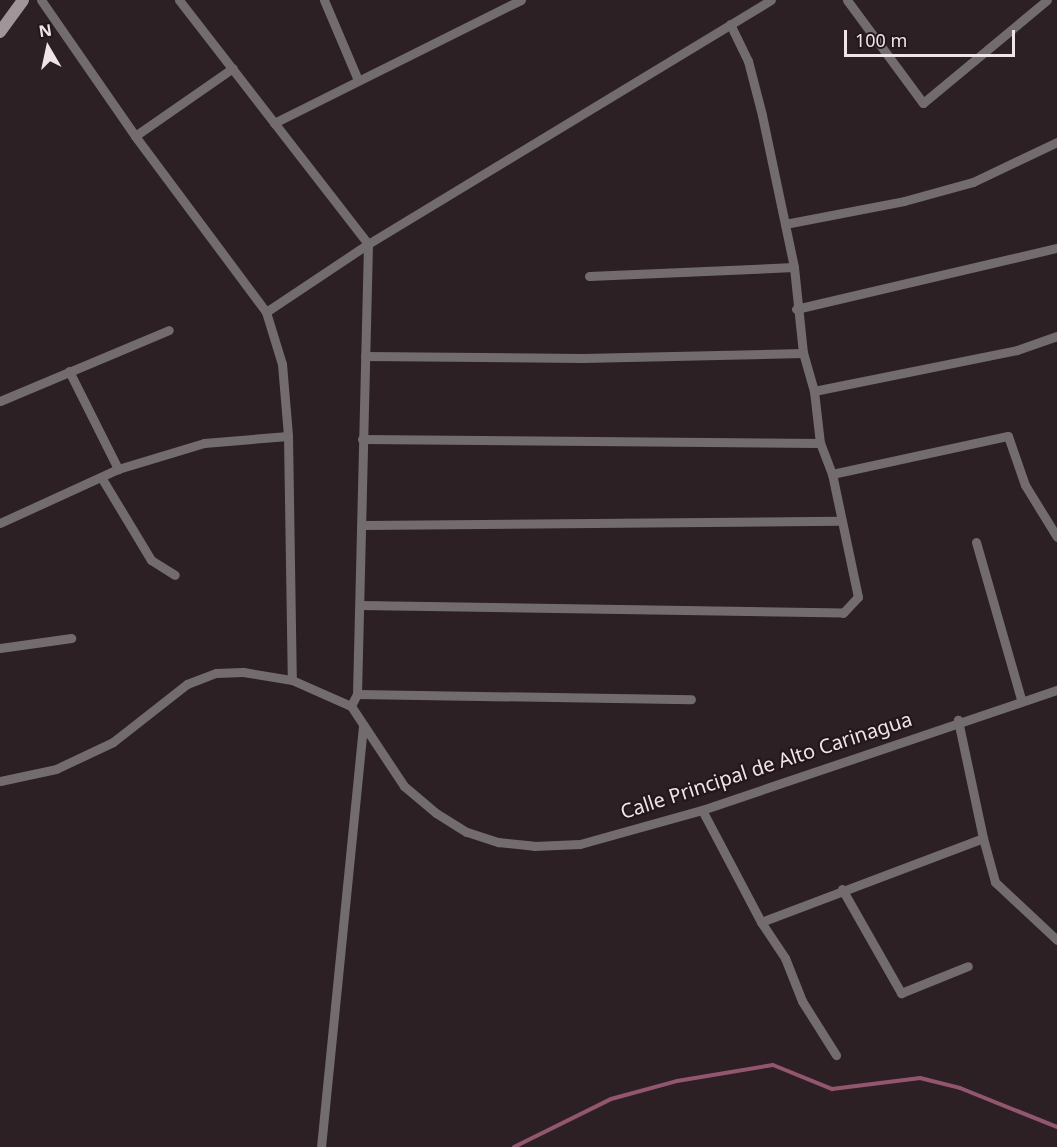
<!DOCTYPE html>
<html>
<head>
<meta charset="utf-8">
<style>
  body { margin:0 }
  #map { position:relative; width:1057px; height:1147px; overflow:hidden; background:#2d2025; font-family:"Noto Sans",sans-serif }
  div>[style] { position:absolute }
  .stream>* { height:4px; margin:-2px; padding:0 2px; transform-origin:2px; border-radius:2px; background:#93566f }
  .street>* { height:9px; margin:-4.5px; padding:0 4.5px; transform-origin:4.5px; border-radius:4.5px; background:#736c6f }
  .secondary>* { height:12px; margin:-6px; padding:0 6px; transform-origin:6px; border-radius:6px; background:#a09599 }
  span { translate:-50% -50%; white-space:nowrap; text-align:center; line-height:1.15; -webkit-text-stroke:4.5px #24171c; paint-order:stroke }
  .street-label { font-size:20px; color:#efe5e9 }
  .north { position:absolute; left:18px; top:18px; width:60px; height:60px; -webkit-text-stroke:4px #24171c; paint-order:stroke; rotate:351deg; font-size:16px; font-weight:700; line-height:24px; text-align:center; color:#efe5e9 }
  .north::after { content:''; display:block; margin:auto; width:21px; height:27px; background:#efe5e9; clip-path:polygon(50% 0,100% 100%,50% 72%,0 100%) }
  .scale { position:absolute; left:844px; top:30px; width:171px; height:27px; box-sizing:border-box; border:3px solid #efe5e9; border-top:0; padding-left:8px; font-size:18px; line-height:21px; white-space:nowrap; color:#efe5e9; -webkit-text-stroke:4px #24171c; paint-order:stroke }
</style>
</head>
<body>
<div id="map">
  <div class="stream">
    <i style="left:514px;top:1147px;width:108px;rotate:-26.3deg"></i>
    <i style="left:611px;top:1099px;width:68px;rotate:-15.3deg"></i>
    <i style="left:677px;top:1081px;width:97px;rotate:-9.5deg"></i>
    <i style="left:773px;top:1065px;width:64px;rotate:22.1deg"></i>
    <i style="left:832px;top:1089px;width:89px;rotate:-7.1deg"></i>
    <i style="left:920px;top:1078px;width:41px;rotate:14deg"></i>
    <i style="left:960px;top:1088px;width:105px;rotate:21.9deg"></i>
  </div>
  <div class="street">
    <i style="left:41px;top:0;width:165px;rotate:55.3deg"></i>
    <i style="left:135px;top:136px;width:219px;rotate:53.3deg"></i>
    <i style="left:266px;top:312px;width:54px;rotate:72.9deg"></i>
    <i style="left:282px;top:364px;width:72px;rotate:85.2deg"></i>
    <i style="left:288px;top:436px;width:244px;rotate:89.1deg"></i>
    <i style="left:179px;top:0;width:309px;rotate:52.2deg"></i>
    <i style="left:368px;top:244px;width:450px;rotate:91.4deg"></i>
    <i style="left:357px;top:694px;width:13px;rotate:117deg"></i>
    <i style="left:324px;top:0;width:87px;rotate:67deg"></i>
    <i style="left:847px;top:0;width:128px;rotate:53.6deg"></i>
    <i style="left:923px;top:103px;width:161px;rotate:-39.7deg"></i>
    <i style="left:274px;top:123px;width:276px;rotate:-26.5deg"></i>
    <i style="left:135px;top:136px;width:119px;rotate:-34.8deg"></i>
    <i style="left:785px;top:224px;width:121px;rotate:-10.9deg"></i>
    <i style="left:904px;top:201px;width:72px;rotate:-15.4deg"></i>
    <i style="left:973px;top:182px;width:93px;rotate:-25.5deg"></i>
    <i style="left:589px;top:276px;width:205px;rotate:-2.5deg"></i>
    <i style="left:796px;top:309px;width:268px;rotate:-13.2deg"></i>
    <i style="left:266px;top:312px;width:123px;rotate:-33.7deg"></i>
    <i style="left:368px;top:244px;width:471px;rotate:-31.2deg"></i>
    <i style="left:365px;top:356px;width:218px;rotate:0.5deg"></i>
    <i style="left:583px;top:358px;width:220px;rotate:-1.3deg"></i>
    <i style="left:69px;top:371px;width:110px;rotate:63.4deg"></i>
    <i style="left:814px;top:391px;width:207px;rotate:-11.4deg"></i>
    <i style="left:1017px;top:350px;width:42px;rotate:-19.3deg"></i>
    <i style="left:0;top:401px;width:183px;rotate:-22.8deg"></i>
    <i style="left:362px;top:439px;width:458px;rotate:0.5deg"></i>
    <i style="left:832px;top:474px;width:180px;rotate:-12.2deg"></i>
    <i style="left:1008px;top:436px;width:52px;rotate:70.9deg"></i>
    <i style="left:1025px;top:485px;width:61px;rotate:58.4deg"></i>
    <i style="left:101px;top:477px;width:97px;rotate:58.9deg"></i>
    <i style="left:151px;top:560px;width:28px;rotate:32deg"></i>
    <i style="left:0;top:523px;width:130px;rotate:-24.6deg"></i>
    <i style="left:118px;top:469px;width:90px;rotate:-16.8deg"></i>
    <i style="left:204px;top:443px;width:84px;rotate:-4.8deg"></i>
    <i style="left:363px;top:525px;width:477px;rotate:-0.5deg"></i>
    <i style="left:976px;top:542px;width:163px;rotate:74deg"></i>
    <i style="left:360px;top:605px;width:483px;rotate:0.9deg"></i>
    <i style="left:843px;top:613px;width:22px;rotate:-47deg"></i>
    <i style="left:858px;top:597px;width:126px;rotate:-101.9deg"></i>
    <i style="left:832px;top:474px;width:33px;rotate:-111deg"></i>
    <i style="left:820px;top:443px;width:52px;rotate:-96.6deg"></i>
    <i style="left:814px;top:391px;width:40px;rotate:-106deg"></i>
    <i style="left:803px;top:353px;width:86px;rotate:-96deg"></i>
    <i style="left:794px;top:267px;width:155px;rotate:-101.9deg"></i>
    <i style="left:762px;top:115px;width:56px;rotate:-104.5deg"></i>
    <i style="left:748px;top:61px;width:41px;rotate:-115.9deg"></i>
    <i style="left:0;top:648px;width:72px;rotate:-8deg"></i>
    <i style="left:357px;top:694px;width:334px;rotate:0.9deg"></i>
    <i style="left:0;top:781px;width:57px;rotate:-12.1deg"></i>
    <i style="left:56px;top:769px;width:63px;rotate:-25.3deg"></i>
    <i style="left:113px;top:742px;width:94px;rotate:-38.1deg"></i>
    <i style="left:187px;top:684px;width:31px;rotate:-21deg"></i>
    <i style="left:216px;top:673px;width:27px;rotate:-2deg"></i>
    <i style="left:243px;top:672px;width:50px;rotate:9.3deg"></i>
    <i style="left:292px;top:680px;width:64px;rotate:23.8deg"></i>
    <i style="left:351px;top:706px;width:96px;rotate:56.5deg"></i>
    <i style="left:404px;top:786px;width:42px;rotate:40.2deg"></i>
    <i style="left:436px;top:813px;width:36px;rotate:32deg"></i>
    <i style="left:467px;top:832px;width:33px;rotate:18deg"></i>
    <i style="left:498px;top:842px;width:36px;rotate:6deg"></i>
    <i style="left:534px;top:846px;width:46px;rotate:-2.5deg"></i>
    <i style="left:580px;top:844px;width:127px;rotate:-15.6deg"></i>
    <i style="left:702px;top:810px;width:375px;rotate:-18.7deg"></i>
    <i style="left:702px;top:810px;width:127px;rotate:62.2deg"></i>
    <i style="left:761px;top:922px;width:237px;rotate:-20.7deg"></i>
    <i style="left:983px;top:838px;width:121px;rotate:-102deg"></i>
    <i style="left:983px;top:838px;width:46px;rotate:74.7deg"></i>
    <i style="left:995px;top:882px;width:85px;rotate:43.1deg"></i>
    <i style="left:842px;top:889px;width:120px;rotate:60.4deg"></i>
    <i style="left:901px;top:993px;width:72px;rotate:-21.9deg"></i>
    <i style="left:761px;top:922px;width:43px;rotate:56.3deg"></i>
    <i style="left:785px;top:958px;width:46px;rotate:68.4deg"></i>
    <i style="left:802px;top:1001px;width:64px;rotate:57.8deg"></i>
    <i style="left:321px;top:1147px;width:424px;rotate:-84.3deg"></i>
  </div>
  <div class="secondary">
    <i style="left:0;top:32px;width:39px;rotate:-54deg"></i>
  </div>
  <div class="street-label">
    <span style="left:766px;top:765px;rotate:-18deg">Calle Principal de Alto Carinagua</span>
  </div>
  <div class="north">N</div>
  <div class="scale">100 m</div>
</div>
</body>
</html>
